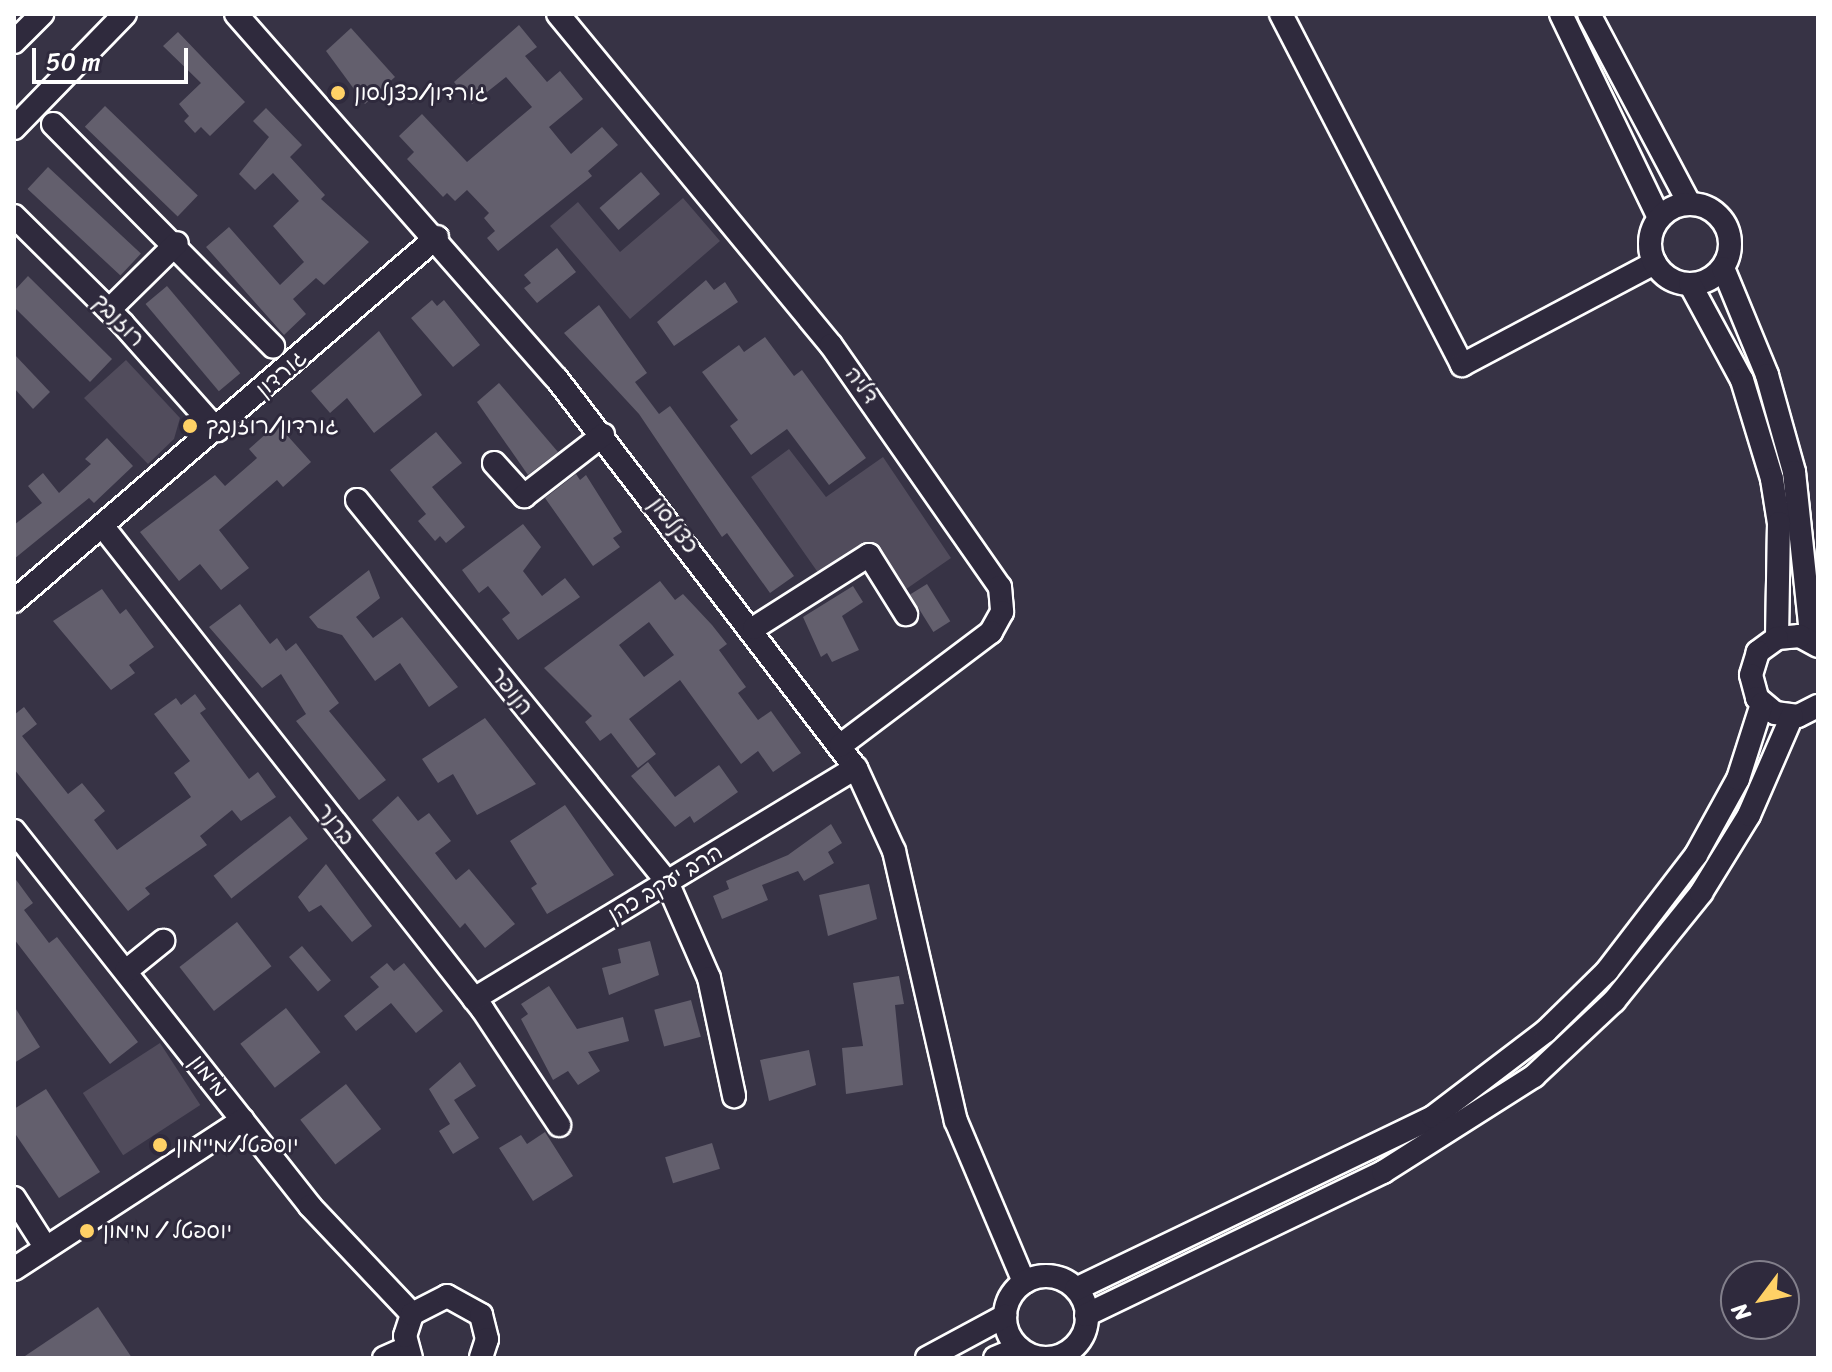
<!DOCTYPE html>
<html>
<head>
<meta charset="utf-8">
<style>
  body { margin:0 }
  #map { position:relative; width:1832px; height:1372px; overflow:hidden; background:#373345; font-family:Sriracha,"Playpen Sans Hebrew",sans-serif }
  div>[style] { position:absolute }
  .green>* { inset:0; background:#514c5c; transform-origin:0 0 }
  .building>* { inset:0; background:#635f6d; transform-origin:0 0 }
  .roads { filter:drop-shadow(2px 0 #fff) drop-shadow(-2px 0 #fff) drop-shadow(0 2px #fff) drop-shadow(0 -2px #fff) }
  .minor>* { height:22px; margin:-11px; padding:0 11px; transform-origin:11px; border-radius:11px; background:#2f2a3d }
  .minor>.ring { margin:-11px; padding:0; box-sizing:content-box; background:none; border:22px solid #2f2a3d; border-radius:50% }
  .dots>* { width:22px; height:22px; translate:-50% -50%; box-sizing:border-box; border:4px solid #2f2a3d; border-radius:50% }
  span { translate:-50% -50%; white-space:nowrap; text-align:center; line-height:1.15; -webkit-text-stroke:6px #2f2a3d; paint-order:stroke }
  .poi-label { font-size:22px; color:#fff }
  .left { translate:0 -50%; text-align:left }
  .street-label { font-size:22px; color:#fff }
  .frame { position:absolute; inset:0; border:16px solid #fff; pointer-events:none }
  .north { position:absolute; left:1720px; top:1260px; width:80px; height:80px; box-sizing:border-box; background:#2f2a3d; border:2px solid #827f8b; border-radius:50%; rotate:238deg; font-size:22px; font-weight:700; line-height:32px; text-align:center; color:#fff }
  .north::after { content:''; display:block; margin:auto; width:28px; height:36px; background:#ffd166; clip-path:polygon(50% 0,100% 100%,50% 72%,0 100%) }
  .scale { position:absolute; left:32px; top:48px; width:156px; height:36px; box-sizing:border-box; border:4px solid #fff; border-top:0; padding-left:10px; font-size:24px; line-height:28px; white-space:nowrap; color:#fff; -webkit-text-stroke:6px #2f2a3d; paint-order:stroke }
</style>
</head>
<body>
<div id="map">
  <div class="green">
    <i style="clip-path:polygon(683px 198px,720px 241px,630px 319px,550px 226px,578px 202px,620px 252px)"></i>
    <i style="clip-path:polygon(126px 360px,180px 418px,174px 439px,148px 464px,84px 398px)"></i>
    <i style="clip-path:polygon(789px 449px,826px 497px,883px 457px,951px 558px,899px 594px,865px 542px,819px 574px,751px 477px)"></i>
    <i style="left:160px;top:1043px;width:74px;height:92px;rotate:57deg"></i>
  </div>
  <div class="building">
    <i style="clip-path:polygon(519px 25px,537px 47px,525px 56px,547px 82px,560px 71px,583px 99px,549px 127px,571px 154px,602px 127px,618px 145px,588px 171px,592px 176px,498px 251px,487px 238px,495px 231px,484px 218px,489px 213px,467px 190px,455px 201px,447px 193px,443px 197px,407px 159px,414px 152px,399px 136px,422px 114px,467px 162px,532px 107px,506px 77px,472px 104px,454px 82px)"></i>
    <i style="clip-path:polygon(351px 28px,395px 77px,365px 104px,326px 51px)"></i>
    <i style="clip-path:polygon(178px 32px,245px 102px,210px 136px,201px 127px,195px 133px,184px 121px,189px 116px,179px 104px,201px 83px,163px 46px)"></i>
    <i style="left:105px;top:106px;width:129px;height:29px;rotate:44deg"></i>
    <i style="clip-path:polygon(266px 108px,302px 145px,290px 157px,325px 195px,321px 199px,369px 242px,324px 285px,316px 278px,293px 299px,306px 314px,284px 335px,206px 247px,229px 227px,280px 285px,304px 262px,273px 226px,299px 201px,273px 173px,255px 190px,239px 174px,269px 137px,253px 121px)"></i>
    <i style="left:48px;top:167px;width:127px;height:30px;rotate:43deg"></i>
    <i style="left:641px;top:172px;width:29px;height:55px;rotate:49deg"></i>
    <i style="clip-path:polygon(557px 248px,576px 272px,537px 303px,524px 288px,531px 283px,524px 275px)"></i>
    <i style="clip-path:polygon(28px 276px,112px 359px,90px 382px,14px 307px,14px 291px)"></i>
    <i style="clip-path:polygon(706px 280px,714px 290px,725px 282px,738px 302px,674px 346px,657px 322px)"></i>
    <i style="left:167px;top:286px;width:114px;height:28px;rotate:50deg"></i>
    <i style="clip-path:polygon(432px 300px,437px 306px,444px 300px,480px 345px,453px 367px,411px 318px)"></i>
    <i style="clip-path:polygon(599px 305px,647px 373px,635px 382px,659px 414px,670px 406px,794px 576px,770px 593px,727px 533px,722px 537px,639px 414px,564px 333px)"></i>
    <i style="clip-path:polygon(379px 331px,422px 395px,374px 433px,347px 398px,330px 413px,311px 391px)"></i>
    <i style="clip-path:polygon(765px 337px,794px 376px,802px 370px,866px 458px,829px 485px,787px 429px,751px 455px,730px 426px,738px 420px,702px 372px,739px 345px,744px 352px)"></i>
    <i style="clip-path:polygon(14px 354px,50px 392px,33px 409px,14px 388px)"></i>
    <i style="clip-path:polygon(499px 383px,558px 452px,528px 475px,477px 402px)"></i>
    <i style="clip-path:polygon(277px 424px,311px 462px,283px 487px,277px 480px,219px 530px,249px 568px,221px 590px,200px 564px,179px 581px,140px 532px,215px 475px,225px 486px,257px 458px,249px 449px)"></i>
    <i style="clip-path:polygon(436px 432px,462px 463px,432px 487px,465px 527px,446px 543px,440px 536px,435px 541px,418px 521px,426px 514px,390px 470px)"></i>
    <i style="clip-path:polygon(107px 438px,133px 466px,94px 503px,89px 498px,14px 559px,14px 525px,42px 503px,28px 486px,43px 473px,59px 493px,91px 464px,85px 459px)"></i>
    <i style="clip-path:polygon(576px 474px,580px 480px,586px 475px,622px 532px,613px 538px,620px 547px,593px 566px,545px 498px)"></i>
    <i style="clip-path:polygon(523px 524px,541px 547px,523px 571px,542px 596px,565px 578px,580px 597px,518px 640px,502px 619px,510px 613px,488px 586px,479px 593px,462px 570px)"></i>
    <i style="clip-path:polygon(369px 570px,380px 598px,356px 617px,373px 638px,402px 617px,458px 687px,429px 707px,400px 663px,375px 681px,342px 635px,318px 628px,309px 617px)"></i>
    <i style="clip-path:polygon(evenodd,660px 581px,675px 600px,683px 594px,712px 625px,727px 644px,719px 650px,746px 687px,738px 693px,758px 720px,771px 711px,801px 753px,773px 772px,758px 751px,741px 764px,680px 680px,629px 719px,656px 754px,638px 768px,611px 733px,600px 741px,585px 722px,592px 716px,544px 668px,660px 581px,649px 622px,674px 655px,644px 677px,619px 645px,649px 622px)"></i>
    <i style="left:927px;top:584px;width:44px;height:20px;rotate:58deg"></i>
    <i style="clip-path:polygon(853px 586px,863px 602px,842px 616px,859px 650px,832px 662px,827px 653px,821px 657px,803px 617px)"></i>
    <i style="clip-path:polygon(102px 589px,120px 614px,126px 609px,154px 647px,129px 665px,135px 673px,111px 690px,53px 621px)"></i>
    <i style="clip-path:polygon(240px 604px,270px 644px,277px 638px,286px 651px,296px 643px,339px 703px,329px 711px,386px 780px,359px 800px,296px 721px,306px 714px,281px 674px,262px 688px,209px 627px)"></i>
    <i style="clip-path:polygon(195px 694px,206px 709px,200px 713px,249px 779px,258px 772px,276px 797px,241px 821px,232px 810px,200px 836px,207px 845px,145px 888px,150px 894px,128px 911px,14px 769px,14px 715px,24px 707px,37px 724px,22px 736px,68px 794px,82px 783px,105px 811px,94px 820px,117px 850px,191px 797px,174px 773px,190px 761px,154px 714px,176px 698px,181px 705px)"></i>
    <i style="clip-path:polygon(485px 718px,536px 784px,477px 815px,453px 774px,438px 783px,422px 759px)"></i>
    <i style="clip-path:polygon(648px 762px,675px 797px,719px 765px,738px 792px,694px 823px,690px 816px,675px 827px,631px 776px)"></i>
    <i style="clip-path:polygon(398px 796px,418px 821px,429px 813px,451px 841px,435px 853px,456px 880px,469px 869px,515px 924px,485px 948px,465px 923px,460px 928px,372px 820px)"></i>
    <i style="clip-path:polygon(565px 805px,614px 875px,547px 914px,531px 888px,537px 884px,510px 841px)"></i>
    <i style="left:290px;top:816px;width:29px;height:97px;rotate:52deg"></i>
    <i style="clip-path:polygon(831px 824px,842px 843px,828px 852px,834px 863px,804px 881px,798px 871px,762px 885px,768px 900px,722px 919px,713px 896px,729px 889px,726px 881px,788px 855px)"></i>
    <i style="clip-path:polygon(326px 864px,372px 926px,352px 942px,321px 905px,309px 912px,298px 897px)"></i>
    <i style="clip-path:polygon(14px 877px,33px 903px,24px 910px,49px 943px,57px 937px,138px 1042px,110px 1064px,14px 939px)"></i>
    <i style="clip-path:polygon(869px 884px,877px 919px,828px 936px,819px 895px)"></i>
    <i style="left:237px;top:922px;width:56px;height:73px;rotate:52deg"></i>
    <i style="clip-path:polygon(650px 941px,659px 975px,609px 995px,602px 968px,621px 963px,618px 949px)"></i>
    <i style="left:302px;top:946px;width:45px;height:17px;rotate:50deg"></i>
    <i style="clip-path:polygon(387px 963px,394px 971px,404px 963px,443px 1011px,416px 1033px,391px 1003px,356px 1031px,344px 1016px,379px 987px,370px 977px)"></i>
    <i style="clip-path:polygon(899px 976px,904px 1004px,895px 1005px,903px 1085px,846px 1094px,842px 1048px,863px 1046px,853px 983px)"></i>
    <i style="clip-path:polygon(549px 986px,577px 1029px,623px 1017px,629px 1041px,588px 1052px,600px 1071px,578px 1085px,568px 1071px,553px 1080px,521px 1019px,528px 1014px,521px 1004px)"></i>
    <i style="left:691px;top:1000px;width:38px;height:38px;rotate:75deg"></i>
    <i style="clip-path:polygon(14px 1006px,40px 1047px,14px 1063px)"></i>
    <i style="left:286px;top:1008px;width:56px;height:58px;rotate:52deg"></i>
    <i style="clip-path:polygon(809px 1050px,816px 1085px,769px 1101px,760px 1060px)"></i>
    <i style="clip-path:polygon(460px 1062px,476px 1086px,454px 1100px,479px 1138px,453px 1154px,439px 1131px,450px 1124px,429px 1089px)"></i>
    <i style="left:346px;top:1084px;width:57px;height:58px;rotate:52deg"></i>
    <i style="clip-path:polygon(46px 1089px,100px 1172px,59px 1198px,14px 1132px,14px 1109px)"></i>
    <i style="clip-path:polygon(545px 1132px,573px 1176px,533px 1201px,499px 1148px,521px 1135px,527px 1144px)"></i>
    <i style="left:712px;top:1143px;width:27px;height:49px;rotate:73deg"></i>
    <i style="clip-path:polygon(98px 1307px,132px 1358px,22px 1358px)"></i>
  </div>
  <div class="roads">
    <div class="minor">
      <i style="left:236px;top:14px;width:486px;rotate:48.7deg"></i>
      <i style="left:557px;top:379px;width:491px;rotate:52.5deg"></i>
      <i style="left:856px;top:768px;width:91px;rotate:65.4deg"></i>
      <i style="left:894px;top:851px;width:277px;rotate:77.1deg"></i>
      <i style="left:956px;top:1121px;width:175px;rotate:67.1deg"></i>
      <i style="left:558px;top:14px;width:429px;rotate:50.5deg"></i>
      <i style="left:831px;top:345px;width:295px;rotate:55.1deg"></i>
      <i style="left:1000px;top:587px;width:25px;rotate:85deg"></i>
      <i style="left:1002px;top:612px;width:23px;rotate:119deg"></i>
      <i style="left:991px;top:632px;width:188px;rotate:143deg"></i>
      <i style="left:1281px;top:14px;width:395px;rotate:62.7deg"></i>
      <i style="left:1462px;top:365px;width:218px;rotate:-27.9deg"></i>
      <i style="left:1561px;top:14px;width:226px;rotate:64.3deg"></i>
      <i style="left:1589px;top:14px;width:214px;rotate:62.1deg"></i>
      <i style="left:14px;top:42px;width:40px;rotate:-45deg"></i>
      <i style="left:53px;top:124px;width:313px;rotate:45.3deg"></i>
      <i style="left:14px;top:128px;width:159px;rotate:-45.8deg"></i>
      <i class="ring" style="left:1650px;top:204px;width:58px;height:58px"></i>
      <i style="left:14px;top:216px;width:153px;rotate:44.7deg"></i>
      <i style="left:123px;top:324px;width:142px;rotate:48.4deg"></i>
      <i style="left:1723px;top:268px;width:116px;rotate:67.6deg"></i>
      <i style="left:1767px;top:375px;width:101px;rotate:74.4deg"></i>
      <i style="left:1794px;top:472px;width:171px;rotate:84deg"></i>
      <i style="left:1690px;top:284px;width:109px;rotate:61.6deg"></i>
      <i style="left:1742px;top:380px;width:103px;rotate:73.1deg"></i>
      <i style="left:1772px;top:479px;width:45px;rotate:81deg"></i>
      <i style="left:1779px;top:523px;width:115px;rotate:91deg"></i>
      <i style="left:109px;top:310px;width:95px;rotate:-44.6deg"></i>
      <i style="left:494px;top:463px;width:45px;rotate:47.7deg"></i>
      <i style="left:524px;top:496px;width:100px;rotate:-37.7deg"></i>
      <i style="left:357px;top:500px;width:492px;rotate:50.9deg"></i>
      <i style="left:667px;top:882px;width:105px;rotate:66.4deg"></i>
      <i style="left:709px;top:978px;width:121px;rotate:78deg"></i>
      <i style="left:104px;top:528px;width:613px;rotate:51.82deg"></i>
      <i style="left:483px;top:1010px;width:138px;rotate:56.5deg"></i>
      <i style="left:14px;top:601px;width:558px;rotate:-40.71deg"></i>
      <i style="left:754px;top:628px;width:136px;rotate:-32.4deg"></i>
      <i style="left:869px;top:555px;width:70px;rotate:57.9deg"></i>
      <i style="left:1818px;top:646px;width:21px;rotate:-151deg"></i>
      <i style="left:1800px;top:636px;width:23px;rotate:175deg"></i>
      <i style="left:1777px;top:638px;width:24px;rotate:144deg"></i>
      <i style="left:1758px;top:652px;width:24px;rotate:107deg"></i>
      <i style="left:1751px;top:675px;width:24px;rotate:75deg"></i>
      <i style="left:1757px;top:698px;width:23px;rotate:40deg"></i>
      <i style="left:1775px;top:713px;width:23px;rotate:7deg"></i>
      <i style="left:1798px;top:716px;width:22px;rotate:-27deg"></i>
      <i style="left:14px;top:831px;width:478px;rotate:51.7deg"></i>
      <i style="left:310px;top:1206px;width:149px;rotate:46.6deg"></i>
      <i style="left:126px;top:971px;width:48px;rotate:-39deg"></i>
      <i style="left:474px;top:999px;width:446px;rotate:-31.2deg"></i>
      <i style="left:14px;top:1198px;width:59px;rotate:57.4deg"></i>
      <i style="left:14px;top:1269px;width:273px;rotate:-33.1deg"></i>
      <i class="ring" style="left:1005px;top:1276px;width:60px;height:60px"></i>
      <i style="left:1076px;top:1289px;width:396px;rotate:-25.7deg"></i>
      <i style="left:1433px;top:1117px;width:142px;rotate:-37.3deg"></i>
      <i style="left:1546px;top:1031px;width:86px;rotate:-44.5deg"></i>
      <i style="left:1607px;top:971px;width:146px;rotate:-52.5deg"></i>
      <i style="left:1696px;top:855px;width:87px;rotate:-61.1deg"></i>
      <i style="left:1738px;top:779px;width:79px;rotate:-72.3deg"></i>
      <i style="left:1086px;top:1315px;width:330px;rotate:-25.7deg"></i>
      <i style="left:1383px;top:1172px;width:179px;rotate:-32.4deg"></i>
      <i style="left:1534px;top:1076px;width:110px;rotate:-43.2deg"></i>
      <i style="left:1614px;top:1001px;width:139px;rotate:-51.1deg"></i>
      <i style="left:1701px;top:893px;width:92px;rotate:-58.4deg"></i>
      <i style="left:1749px;top:815px;width:108px;rotate:-66.5deg"></i>
      <i style="left:384px;top:1358px;width:24px;rotate:-24deg"></i>
      <i style="left:411px;top:1358px;width:23px;rotate:-105deg"></i>
      <i style="left:405px;top:1336px;width:23px;rotate:-72deg"></i>
      <i style="left:412px;top:1314px;width:39px;rotate:-27deg"></i>
      <i style="left:447px;top:1296px;width:39px;rotate:29deg"></i>
      <i style="left:481px;top:1315px;width:25px;rotate:76deg"></i>
      <i style="left:487px;top:1339px;width:20px;rotate:108deg"></i>
      <i style="left:927px;top:1358px;width:89px;rotate:-28.3deg"></i>
      <i style="left:995px;top:1358px;width:26px;rotate:-23deg"></i>
    </div>
  </div>
  <div class="dots">
    <i style="left:338px;top:93px;background:#ffd166"></i>
    <i style="left:190px;top:426px;background:#ffd166"></i>
    <i style="left:160px;top:1145px;background:#ffd166"></i>
    <i style="left:87px;top:1231px;background:#ffd166"></i>
  </div>
  <div class="poi-label">
    <span class="left" style="left:354px;top:93px">גורדון/כצנלסון</span>
    <span class="left" style="left:206px;top:426px">גורדון/רוזנבך</span>
    <span class="left" style="left:176px;top:1145px">יוספטל/מיימון</span>
    <span class="left" style="left:103px;top:1231px">יוספטל / מימון</span>
  </div>
  <div class="street-label">
    <span style="left:119px;top:320px;rotate:46deg">רוזנבך</span>
    <span style="left:281px;top:373px;rotate:-41deg">גורדון</span>
    <span style="left:862px;top:385px;rotate:53deg">דליה</span>
    <span style="left:674px;top:525px;rotate:52deg">כצנלסון</span>
    <span style="left:512px;top:691px;rotate:51deg">הנופר</span>
    <span style="left:336px;top:824px;rotate:52deg">ברנר</span>
    <span style="left:665px;top:883px;rotate:-31deg">הרב יעקב כהן</span>
    <span style="left:209px;top:1076px;rotate:52deg">מימון</span>
  </div>
  <div class="frame"></div>
  <div class="north">N</div>
  <div class="scale">50 m</div>
</div>
</body>
</html>
